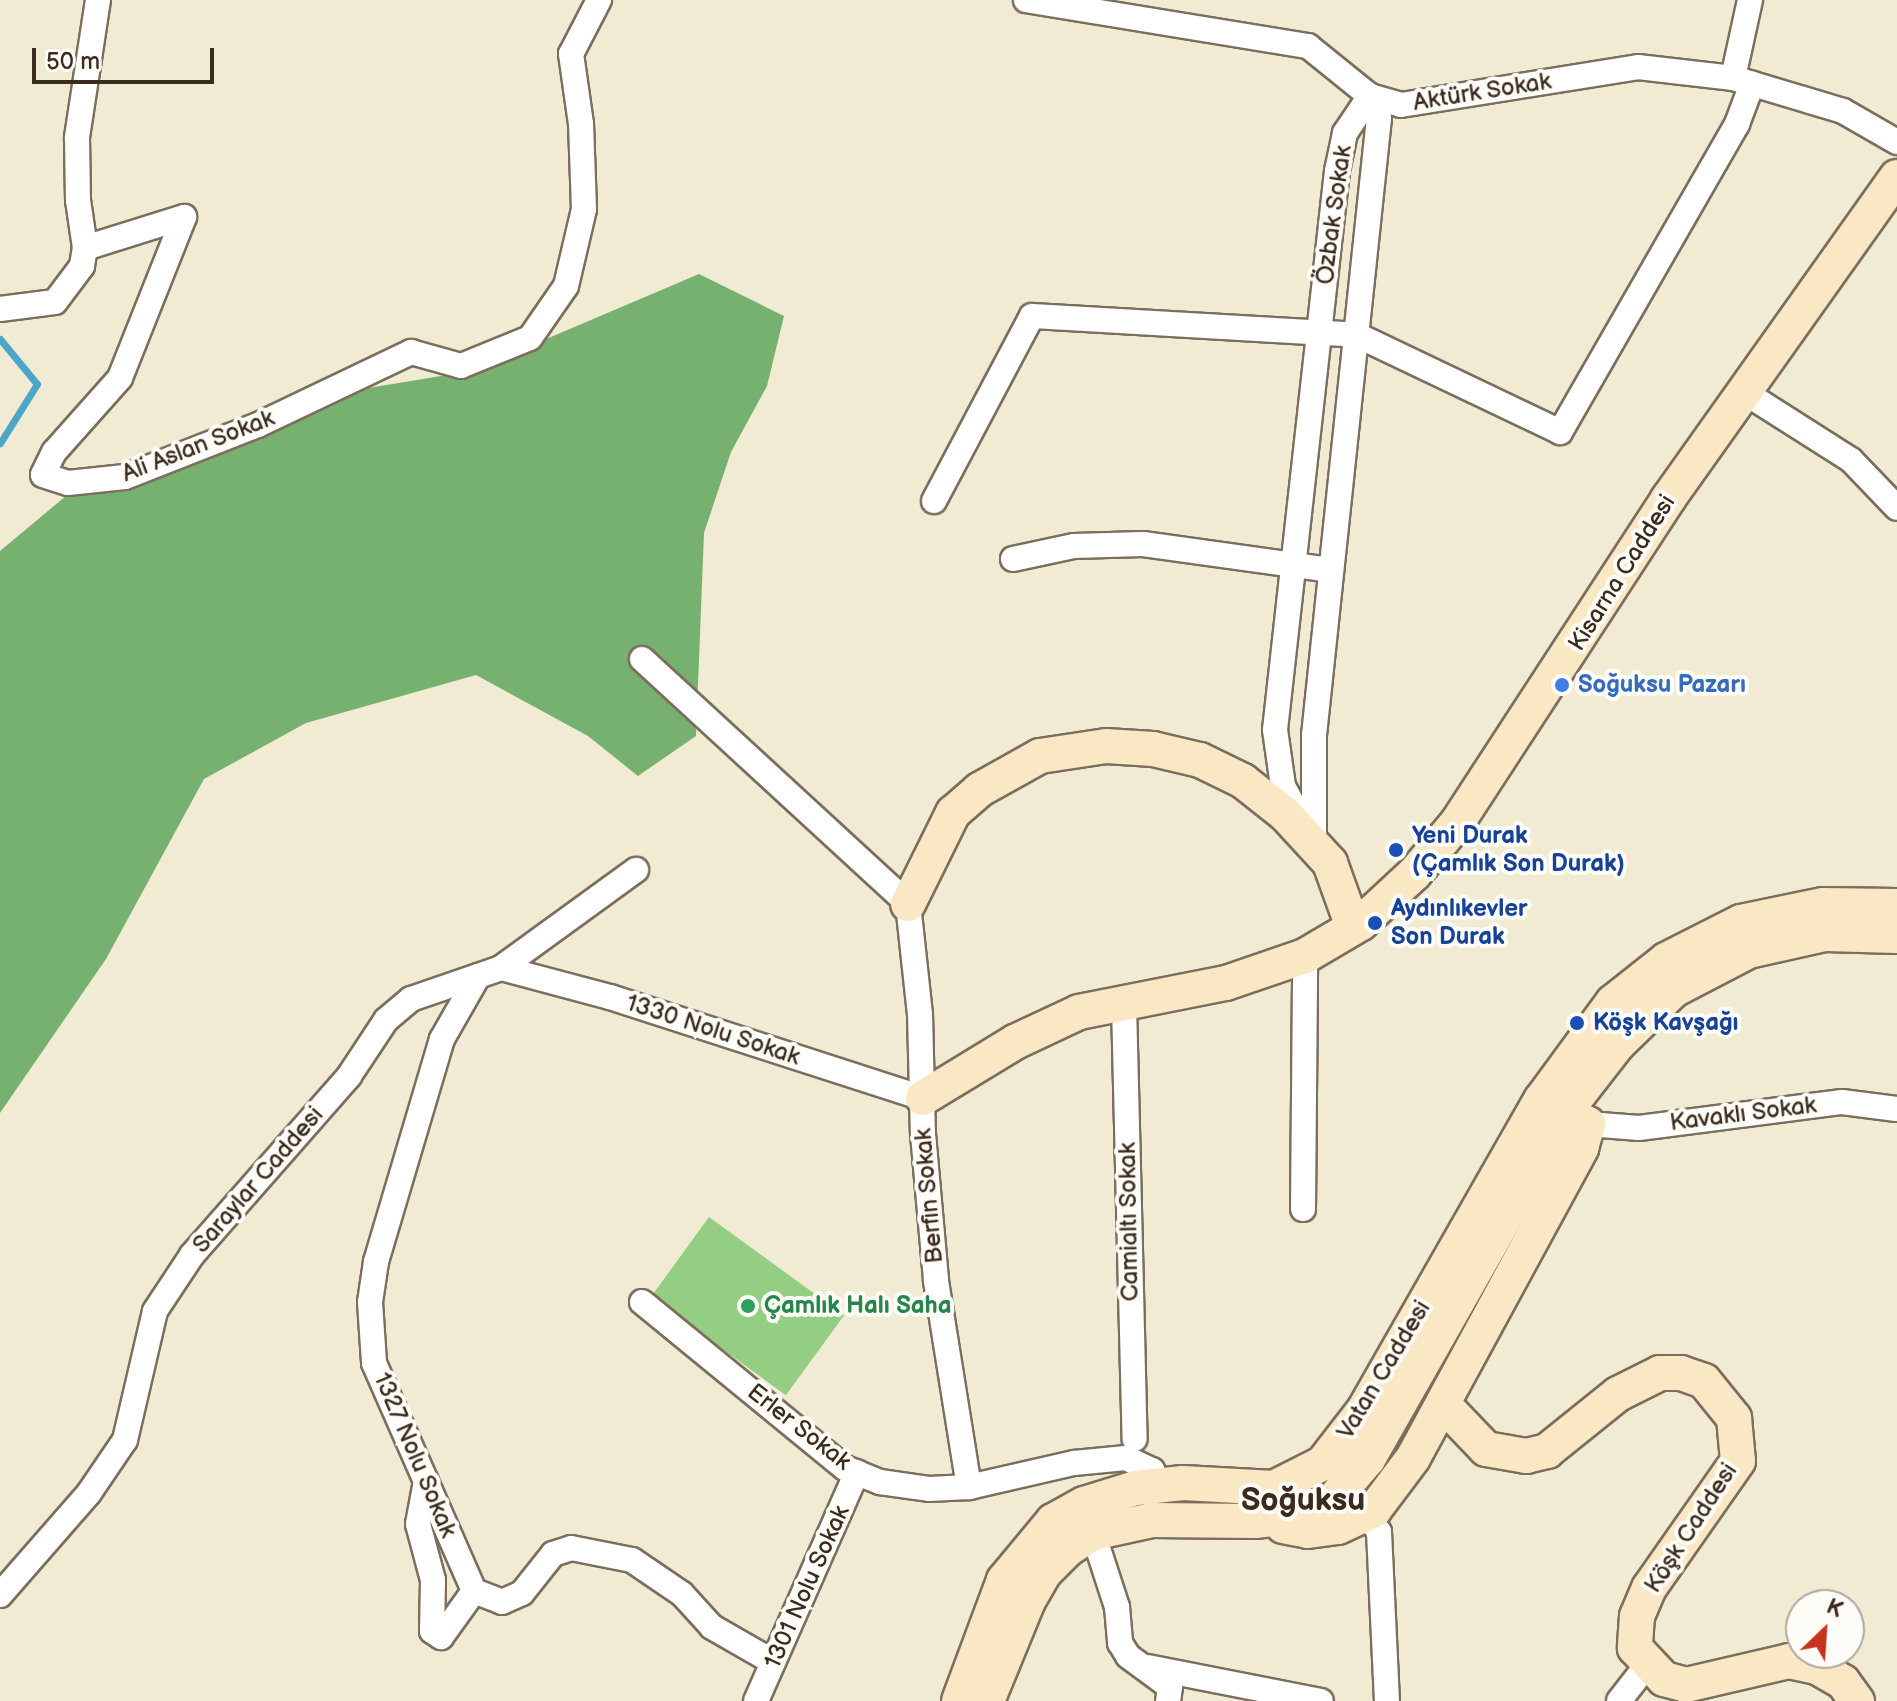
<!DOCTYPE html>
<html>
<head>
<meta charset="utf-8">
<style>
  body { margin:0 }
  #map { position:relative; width:1897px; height:1701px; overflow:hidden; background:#f2ebd4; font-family:"Balsamiq Sans",sans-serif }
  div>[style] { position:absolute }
  .green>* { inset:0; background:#94ce82; transform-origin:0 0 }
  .forest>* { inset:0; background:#77b170 }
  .stream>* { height:7px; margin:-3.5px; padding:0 3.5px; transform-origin:3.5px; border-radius:3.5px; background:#4ba6c9 }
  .roads { filter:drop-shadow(2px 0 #7b6e5e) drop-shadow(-2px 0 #7b6e5e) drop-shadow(0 2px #7b6e5e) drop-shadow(0 -2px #7b6e5e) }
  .street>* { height:24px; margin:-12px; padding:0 12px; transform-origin:12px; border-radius:12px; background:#fff }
  .secondary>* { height:34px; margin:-17px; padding:0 17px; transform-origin:17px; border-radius:17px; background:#fae7c3 }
  .dots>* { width:22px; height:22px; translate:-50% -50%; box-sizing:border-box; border:4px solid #fdfcf7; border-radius:50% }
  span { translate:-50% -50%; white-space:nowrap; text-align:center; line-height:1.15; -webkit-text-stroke:8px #fdfcf7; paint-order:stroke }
  .street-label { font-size:24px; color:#3b2a1e }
  .shop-label { font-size:24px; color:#366cbe; font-weight:700 }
  .left { translate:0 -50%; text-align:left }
  .transit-label { font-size:24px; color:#164399; font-weight:700 }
  .leisure-label { font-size:24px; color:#27864d; font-weight:700 }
  .district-label { font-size:32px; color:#3b2a1e; font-weight:700 }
  .north { position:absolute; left:1785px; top:1589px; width:80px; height:80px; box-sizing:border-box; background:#fdfcf7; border:2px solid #afa8a0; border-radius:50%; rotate:25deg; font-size:22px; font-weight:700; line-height:32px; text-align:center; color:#3b2a1e }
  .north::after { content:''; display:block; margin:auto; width:28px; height:36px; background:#c8321e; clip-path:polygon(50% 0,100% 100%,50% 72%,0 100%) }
  .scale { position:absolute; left:32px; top:48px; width:182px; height:36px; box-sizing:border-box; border:4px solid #3b2a1e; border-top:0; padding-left:10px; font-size:24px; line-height:28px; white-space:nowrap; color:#3b2a1e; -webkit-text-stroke:6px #fdfcf7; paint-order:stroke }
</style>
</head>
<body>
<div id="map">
  <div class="green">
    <i style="left:709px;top:1217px;width:167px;height:99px;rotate:36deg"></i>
  </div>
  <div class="forest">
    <i style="clip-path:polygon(699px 274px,784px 316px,767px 386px,731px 452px,704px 533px,696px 736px,638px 776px,588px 736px,476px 675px,306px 723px,204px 779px,106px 959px,0 1113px,0 551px,79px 485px,314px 397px,471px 371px)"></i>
  </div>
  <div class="stream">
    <i style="left:0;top:339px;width:58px;rotate:50.6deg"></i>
    <i style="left:37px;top:384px;width:70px;rotate:122.1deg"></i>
  </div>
  <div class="roads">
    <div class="street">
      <i style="left:98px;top:0;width:140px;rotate:98.7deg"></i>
      <i style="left:77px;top:138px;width:62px;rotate:89.1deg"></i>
      <i style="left:78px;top:200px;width:49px;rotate:81.7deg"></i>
      <i style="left:85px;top:248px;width:104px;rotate:-17.4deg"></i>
      <i style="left:184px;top:217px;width:173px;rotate:111.7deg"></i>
      <i style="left:120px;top:378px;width:99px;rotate:131.7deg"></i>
      <i style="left:54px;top:452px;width:25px;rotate:116deg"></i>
      <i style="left:43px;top:475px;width:26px;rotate:18deg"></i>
      <i style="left:68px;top:483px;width:57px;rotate:-6deg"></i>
      <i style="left:125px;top:477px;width:143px;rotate:-21.4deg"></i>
      <i style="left:258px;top:425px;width:170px;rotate:-25.5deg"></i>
      <i style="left:411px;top:352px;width:52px;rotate:15.6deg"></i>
      <i style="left:461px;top:366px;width:74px;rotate:-22.1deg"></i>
      <i style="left:530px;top:338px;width:63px;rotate:-55.3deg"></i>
      <i style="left:566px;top:286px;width:79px;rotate:-76.8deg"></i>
      <i style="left:584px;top:209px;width:85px;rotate:-92deg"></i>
      <i style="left:581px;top:124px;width:71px;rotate:-98.1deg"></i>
      <i style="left:571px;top:54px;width:61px;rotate:-62.6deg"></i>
      <i style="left:1026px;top:0;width:286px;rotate:9.3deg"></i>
      <i style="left:1308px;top:46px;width:80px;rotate:38.9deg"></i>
      <i style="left:1370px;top:96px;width:32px;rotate:16deg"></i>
      <i style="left:1401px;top:105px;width:240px;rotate:-9.1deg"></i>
      <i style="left:1638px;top:67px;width:96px;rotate:6.6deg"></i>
      <i style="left:1733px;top:78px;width:115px;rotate:16.7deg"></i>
      <i style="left:1843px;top:111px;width:62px;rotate:29.9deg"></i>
      <i style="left:1733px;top:78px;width:80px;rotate:-77.7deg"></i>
      <i style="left:1370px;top:96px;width:24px;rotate:68deg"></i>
      <i style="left:1379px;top:118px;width:620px;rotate:96.01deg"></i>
      <i style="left:1314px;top:735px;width:109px;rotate:90deg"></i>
      <i style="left:1314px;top:844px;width:66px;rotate:-118.1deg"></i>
      <i style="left:1283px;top:786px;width:57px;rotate:-98.1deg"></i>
      <i style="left:1275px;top:730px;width:562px;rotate:-83.67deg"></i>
      <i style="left:1337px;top:171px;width:39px;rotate:-78deg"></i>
      <i style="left:1345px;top:133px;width:45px;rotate:-56deg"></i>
      <i style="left:0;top:309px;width:55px;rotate:-7.3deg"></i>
      <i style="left:55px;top:302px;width:45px;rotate:-53.1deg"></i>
      <i style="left:82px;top:266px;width:18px;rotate:-81deg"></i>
      <i style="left:1744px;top:392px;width:127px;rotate:32.4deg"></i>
      <i style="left:1851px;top:460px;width:66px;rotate:46.2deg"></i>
      <i style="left:934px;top:501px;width:209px;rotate:-62.1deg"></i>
      <i style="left:1032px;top:316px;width:326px;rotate:3.3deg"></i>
      <i style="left:1357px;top:335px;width:225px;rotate:25.5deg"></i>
      <i style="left:1560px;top:432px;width:355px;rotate:-60.1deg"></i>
      <i style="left:1737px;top:124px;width:43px;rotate:-69.4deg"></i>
      <i style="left:1013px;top:559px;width:62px;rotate:-12deg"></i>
      <i style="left:1074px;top:546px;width:69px;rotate:-1.7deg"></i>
      <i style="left:1143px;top:544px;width:190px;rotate:7.9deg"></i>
      <i style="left:642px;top:659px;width:362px;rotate:42.6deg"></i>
      <i style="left:908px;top:904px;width:111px;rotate:83.8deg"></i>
      <i style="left:920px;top:1014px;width:120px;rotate:88.6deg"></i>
      <i style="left:923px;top:1134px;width:148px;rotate:84.9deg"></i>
      <i style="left:936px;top:1281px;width:209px;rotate:80.9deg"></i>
      <i style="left:501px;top:968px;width:113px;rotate:14.9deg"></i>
      <i style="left:610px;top:997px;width:329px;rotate:17.9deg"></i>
      <i style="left:478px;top:976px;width:73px;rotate:119.7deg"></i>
      <i style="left:442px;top:1039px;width:233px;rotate:106.5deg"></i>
      <i style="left:376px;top:1262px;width:40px;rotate:98.5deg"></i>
      <i style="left:370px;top:1302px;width:61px;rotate:86.2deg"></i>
      <i style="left:374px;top:1363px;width:249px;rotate:66.3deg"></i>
      <i style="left:474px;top:1591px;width:30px;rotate:21deg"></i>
      <i style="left:502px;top:1602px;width:22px;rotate:-24deg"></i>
      <i style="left:522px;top:1593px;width:50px;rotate:-51.5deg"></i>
      <i style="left:553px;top:1554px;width:19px;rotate:-18deg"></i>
      <i style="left:571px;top:1548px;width:62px;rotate:11.1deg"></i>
      <i style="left:632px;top:1560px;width:60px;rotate:34.2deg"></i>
      <i style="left:682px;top:1594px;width:45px;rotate:47.7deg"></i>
      <i style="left:712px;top:1627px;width:70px;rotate:29.8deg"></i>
      <i style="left:1124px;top:1004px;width:435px;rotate:88.6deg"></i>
      <i style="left:1588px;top:1124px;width:51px;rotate:4.5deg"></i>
      <i style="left:1639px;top:1128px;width:205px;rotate:-7.3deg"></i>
      <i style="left:1842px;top:1102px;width:55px;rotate:7.3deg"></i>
      <i style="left:1303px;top:1209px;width:253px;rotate:-89.5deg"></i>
      <i style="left:642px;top:1302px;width:262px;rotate:39.3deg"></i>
      <i style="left:845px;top:1468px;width:38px;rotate:22deg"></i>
      <i style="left:880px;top:1482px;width:49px;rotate:8.1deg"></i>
      <i style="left:929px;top:1489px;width:40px;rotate:-2.9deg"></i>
      <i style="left:969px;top:1487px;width:108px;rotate:-12.9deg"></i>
      <i style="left:1074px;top:1463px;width:52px;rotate:-5.5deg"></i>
      <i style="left:1126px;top:1458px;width:29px;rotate:25deg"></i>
      <i style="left:1152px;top:1470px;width:17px;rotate:69deg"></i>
      <i style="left:426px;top:1481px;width:44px;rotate:100.5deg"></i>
      <i style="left:418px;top:1524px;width:58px;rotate:75deg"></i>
      <i style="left:433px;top:1580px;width:51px;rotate:91.1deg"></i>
      <i style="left:432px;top:1631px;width:11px;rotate:34deg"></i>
      <i style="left:441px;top:1637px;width:57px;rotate:-54.3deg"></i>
      <i style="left:1366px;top:1514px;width:22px;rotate:54deg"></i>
      <i style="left:1379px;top:1532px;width:169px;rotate:87.3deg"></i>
      <i style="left:1093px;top:1533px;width:78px;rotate:72deg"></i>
      <i style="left:1117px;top:1607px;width:36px;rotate:85deg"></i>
      <i style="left:1120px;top:1643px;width:15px;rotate:58deg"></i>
      <i style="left:1128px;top:1656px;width:52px;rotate:36.4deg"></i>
      <i style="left:1170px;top:1687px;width:14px;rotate:98deg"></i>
      <i style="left:0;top:1595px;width:135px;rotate:-48.9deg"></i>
      <i style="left:89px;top:1493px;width:64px;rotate:-55.8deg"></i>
      <i style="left:125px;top:1440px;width:132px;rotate:-76.9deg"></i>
      <i style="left:155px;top:1311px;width:67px;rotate:-56.5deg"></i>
      <i style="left:192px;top:1255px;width:238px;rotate:-48.7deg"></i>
      <i style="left:349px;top:1076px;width:67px;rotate:-56.5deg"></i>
      <i style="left:386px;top:1020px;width:33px;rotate:-40deg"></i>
      <i style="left:411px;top:999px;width:95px;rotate:-19deg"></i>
      <i style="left:501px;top:968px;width:167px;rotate:-36deg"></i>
      <i style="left:1148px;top:1667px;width:176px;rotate:11.1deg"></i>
      <i style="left:756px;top:1701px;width:250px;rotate:-66.2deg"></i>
      <i style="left:1619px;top:1701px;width:46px;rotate:-52.1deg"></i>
    </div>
    <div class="secondary">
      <i style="left:908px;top:904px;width:102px;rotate:-63.7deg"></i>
      <i style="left:953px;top:813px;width:35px;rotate:-41deg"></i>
      <i style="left:979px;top:790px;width:70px;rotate:-29.1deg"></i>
      <i style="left:1040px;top:756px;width:67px;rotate:-8.6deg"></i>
      <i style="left:1106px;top:746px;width:47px;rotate:3.7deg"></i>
      <i style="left:1153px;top:749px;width:48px;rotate:13.2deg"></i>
      <i style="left:1200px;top:760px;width:48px;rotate:26deg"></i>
      <i style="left:1243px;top:781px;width:53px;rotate:38.2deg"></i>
      <i style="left:1285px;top:814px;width:67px;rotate:47.4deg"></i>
      <i style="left:1330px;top:863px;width:68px;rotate:70.2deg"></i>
      <i style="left:923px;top:1098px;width:108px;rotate:-31.3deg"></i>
      <i style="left:1015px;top:1042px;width:71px;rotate:-25.1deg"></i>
      <i style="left:1079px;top:1012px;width:150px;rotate:-11.2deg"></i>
      <i style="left:1226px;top:983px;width:83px;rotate:-18.9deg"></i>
      <i style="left:1305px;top:956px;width:65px;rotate:-30.5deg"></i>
      <i style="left:1361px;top:923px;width:72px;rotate:-42.8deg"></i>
      <i style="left:1414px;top:874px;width:67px;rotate:-49.9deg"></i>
      <i style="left:1457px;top:823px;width:387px;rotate:-56.9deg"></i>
      <i style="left:1668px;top:499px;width:395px;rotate:-54.6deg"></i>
      <i style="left:1443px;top:1404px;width:62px;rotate:46.3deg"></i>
      <i style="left:1486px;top:1449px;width:41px;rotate:9.9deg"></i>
      <i style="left:1526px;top:1456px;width:22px;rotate:-13deg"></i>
      <i style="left:1547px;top:1451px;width:91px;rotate:-38.8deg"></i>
      <i style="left:1618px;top:1394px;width:47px;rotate:-26.6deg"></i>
      <i style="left:1660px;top:1373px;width:21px"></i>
      <i style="left:1681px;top:1373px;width:24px;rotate:19deg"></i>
      <i style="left:1704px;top:1381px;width:48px;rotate:51deg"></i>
      <i style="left:1734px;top:1418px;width:43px;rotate:84.7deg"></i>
      <i style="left:1738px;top:1461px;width:155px;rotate:125deg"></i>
      <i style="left:1649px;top:1588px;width:30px;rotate:113deg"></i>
      <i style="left:1637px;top:1616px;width:32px;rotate:94deg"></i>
      <i style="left:1635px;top:1648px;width:42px;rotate:46.9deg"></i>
      <i style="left:1664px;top:1679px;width:23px;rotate:15deg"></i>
      <i style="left:1686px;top:1685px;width:106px;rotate:-13.1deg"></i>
      <i style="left:1789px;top:1661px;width:29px;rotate:12deg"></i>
      <i style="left:1817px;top:1667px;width:30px;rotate:30deg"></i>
      <i style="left:1843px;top:1682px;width:24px;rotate:54deg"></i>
      <i style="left:1283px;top:1526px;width:25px;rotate:11deg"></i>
      <i style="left:1308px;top:1531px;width:30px;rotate:-8deg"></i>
      <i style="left:1338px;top:1527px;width:40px;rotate:-25deg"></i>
      <i style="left:1374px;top:1510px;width:65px;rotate:-53.1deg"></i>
      <i style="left:1413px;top:1458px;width:353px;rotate:-61.5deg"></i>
      <i style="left:1581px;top:1148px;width:25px;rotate:-74deg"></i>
      <i style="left:1588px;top:1124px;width:48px;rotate:-152.9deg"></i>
      <i style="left:959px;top:1701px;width:129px;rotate:-69.6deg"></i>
      <i style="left:1004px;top:1580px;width:77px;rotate:-50.3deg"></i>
      <i style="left:1053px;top:1521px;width:35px;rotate:-29deg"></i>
      <i style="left:1084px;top:1504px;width:54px;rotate:-17.1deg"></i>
      <i style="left:1136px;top:1488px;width:47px;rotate:-6.1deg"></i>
      <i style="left:1183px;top:1483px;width:91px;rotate:3.1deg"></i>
      <i style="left:1274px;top:1488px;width:55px;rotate:-27deg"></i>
      <i style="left:1323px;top:1463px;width:67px;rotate:-52.3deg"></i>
      <i style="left:1364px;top:1410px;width:357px;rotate:-60.3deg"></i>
      <i style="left:1541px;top:1100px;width:122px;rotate:-53.7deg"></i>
      <i style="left:1613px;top:1002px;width:68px;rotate:-38.4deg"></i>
      <i style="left:1666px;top:960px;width:84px;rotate:-26.9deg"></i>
      <i style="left:1741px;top:922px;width:84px;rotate:-11.7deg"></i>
      <i style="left:1823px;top:905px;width:74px;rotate:0.8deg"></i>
      <i style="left:987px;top:1701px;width:108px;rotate:-67.7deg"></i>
      <i style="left:1028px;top:1601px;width:34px;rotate:-60deg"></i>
      <i style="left:1045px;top:1572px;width:33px;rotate:-45deg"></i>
      <i style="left:1068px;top:1549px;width:30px;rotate:-33deg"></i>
      <i style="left:1093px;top:1533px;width:60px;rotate:-12.4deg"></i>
      <i style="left:1152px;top:1520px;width:103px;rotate:0.6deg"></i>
      <i style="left:1255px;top:1521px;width:42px;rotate:-6.8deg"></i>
      <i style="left:1297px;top:1516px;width:39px;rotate:-24deg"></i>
      <i style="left:1333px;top:1500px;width:54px;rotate:-49.5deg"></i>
      <i style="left:1368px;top:1459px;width:399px;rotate:-60.4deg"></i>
      <i style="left:1565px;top:1112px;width:86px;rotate:-52.1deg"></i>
      <i style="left:1618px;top:1044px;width:78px;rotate:-44deg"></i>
      <i style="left:1674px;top:990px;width:85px;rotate:-27.5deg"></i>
      <i style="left:1749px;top:951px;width:78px;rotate:-12.6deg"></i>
      <i style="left:1825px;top:934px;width:72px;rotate:1.6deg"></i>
    </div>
  </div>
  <div class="dots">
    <i style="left:1562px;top:685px;background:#3f7fe0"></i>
    <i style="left:1396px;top:850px;background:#1a4fb4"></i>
    <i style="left:1375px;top:923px;background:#1a4fb4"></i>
    <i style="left:1577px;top:1023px;background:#1a4fb4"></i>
    <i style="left:748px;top:1306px;background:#2e9e5b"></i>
  </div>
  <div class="street-label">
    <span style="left:1482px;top:92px;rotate:-9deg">Aktürk Sokak</span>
    <span style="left:1334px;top:215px;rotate:-82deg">Özbak Sokak</span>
    <span style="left:198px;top:446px;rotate:-21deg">Ali Aslan Sokak</span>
    <span style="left:1622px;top:573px;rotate:-58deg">Kisarna Caddesi</span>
    <span style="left:713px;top:1030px;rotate:18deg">1330 Nolu Sokak</span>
    <span style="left:1743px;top:1114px;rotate:-7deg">Kavaklı Sokak</span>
    <span style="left:258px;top:1180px;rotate:-49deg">Saraylar Caddesi</span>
    <span style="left:929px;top:1196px;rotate:-95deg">Berfin Sokak</span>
    <span style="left:1129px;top:1222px;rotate:-91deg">Camialtı Sokak</span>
    <span style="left:1384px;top:1370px;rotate:-59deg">Vatan Caddesi</span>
    <span style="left:799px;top:1427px;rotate:38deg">Erler Sokak</span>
    <span style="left:415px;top:1455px;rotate:67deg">1327 Nolu Sokak</span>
    <span style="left:1691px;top:1528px;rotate:-57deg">Köşk Caddesi</span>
    <span style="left:807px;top:1587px;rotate:-66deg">1301 Nolu Sokak</span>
  </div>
  <div class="shop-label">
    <span class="left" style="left:1578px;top:685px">Soğuksu Pazarı</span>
  </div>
  <div class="transit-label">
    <span class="left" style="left:1412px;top:850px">Yeni Durak<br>(Çamlık Son Durak)</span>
    <span class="left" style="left:1391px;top:923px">Aydınlıkevler<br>Son Durak</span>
    <span class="left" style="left:1593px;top:1023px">Köşk Kavşağı</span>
  </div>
  <div class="leisure-label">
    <span class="left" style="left:764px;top:1306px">Çamlık Halı Saha</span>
  </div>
  <div class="district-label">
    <span style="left:1303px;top:1501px">Soğuksu</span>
  </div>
  <div class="north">K</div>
  <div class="scale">50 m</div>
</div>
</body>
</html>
